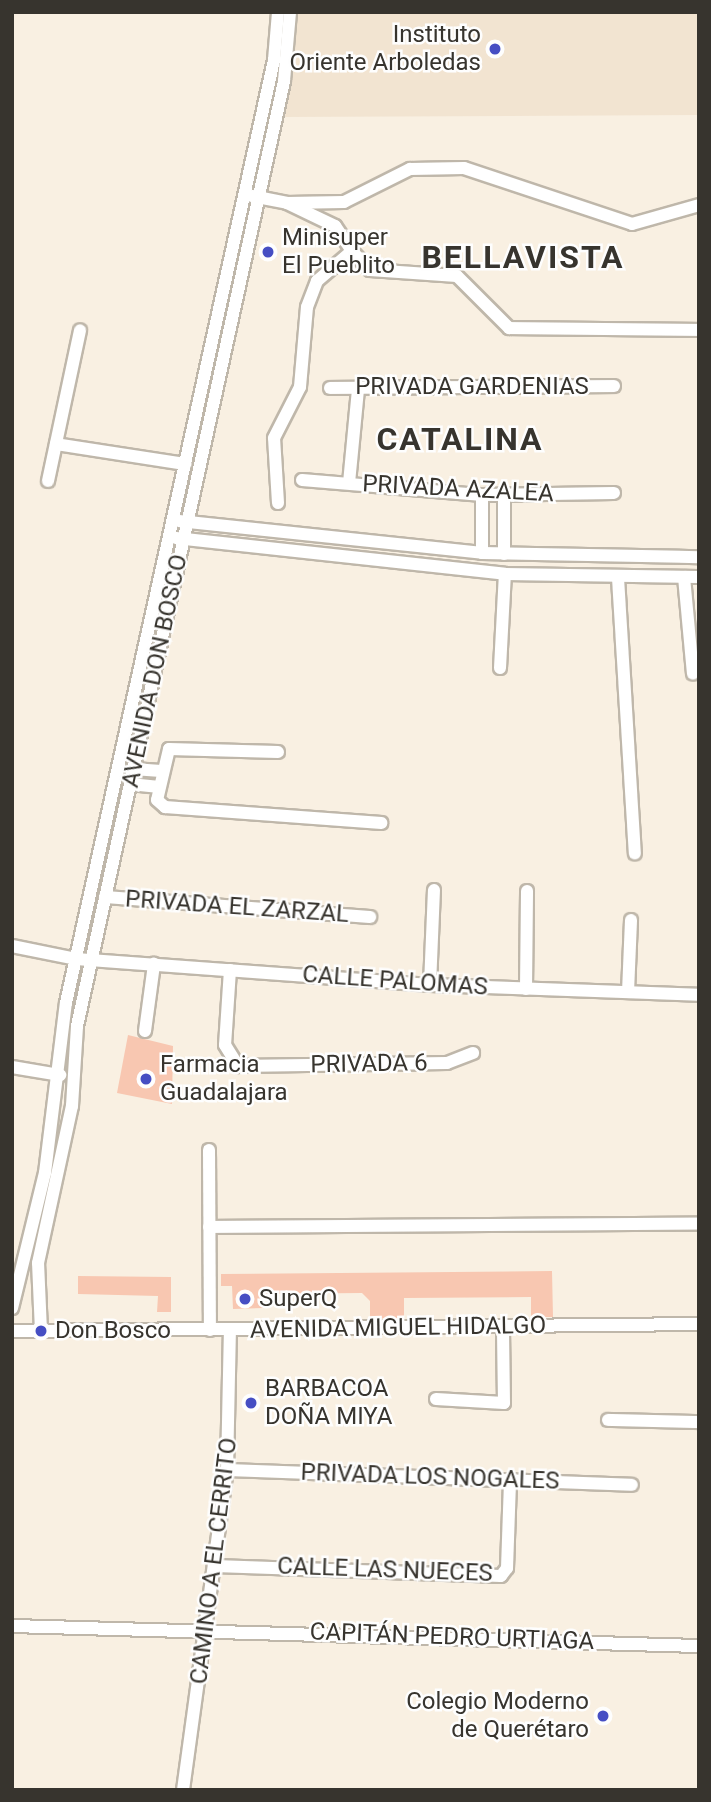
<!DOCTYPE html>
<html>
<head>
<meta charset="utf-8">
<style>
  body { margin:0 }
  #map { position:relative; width:711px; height:1802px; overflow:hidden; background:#f9f0e2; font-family:Roboto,sans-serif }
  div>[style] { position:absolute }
  .built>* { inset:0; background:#f2e4d1 }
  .building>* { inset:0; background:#f8c7b1 }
  .roads { filter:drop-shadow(2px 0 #bfb7aa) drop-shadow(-2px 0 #bfb7aa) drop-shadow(0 2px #bfb7aa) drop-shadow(0 -2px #bfb7aa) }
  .minor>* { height:12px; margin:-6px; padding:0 6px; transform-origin:6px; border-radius:6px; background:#fff }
  .dots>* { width:19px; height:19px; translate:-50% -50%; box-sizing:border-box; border:4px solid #fefefe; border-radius:50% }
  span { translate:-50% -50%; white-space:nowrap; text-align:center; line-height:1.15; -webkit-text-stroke:5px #fefefe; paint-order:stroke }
  .poi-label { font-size:24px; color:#37342e }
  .right { translate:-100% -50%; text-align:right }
  .left { translate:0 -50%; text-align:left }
  .street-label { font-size:24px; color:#37342e }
  .district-label { font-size:32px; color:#37342e; font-weight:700; letter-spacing:2px }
  .frame { position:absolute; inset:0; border:14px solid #37342e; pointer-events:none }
</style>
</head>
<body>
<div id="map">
  <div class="built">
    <i style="clip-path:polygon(291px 12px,699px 12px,699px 115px,281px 117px,290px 86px)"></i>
  </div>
  <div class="building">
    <i style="clip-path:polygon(128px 1035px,173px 1046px,172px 1104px,117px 1093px)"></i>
    <i style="clip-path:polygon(552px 1271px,553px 1317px,531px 1317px,531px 1297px,404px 1298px,404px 1318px,370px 1319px,370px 1301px,362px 1293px,262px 1294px,263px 1308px,233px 1309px,232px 1286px,221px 1286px,221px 1274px)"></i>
    <i style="clip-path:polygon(78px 1276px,171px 1277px,171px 1312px,157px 1312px,158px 1296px,78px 1294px)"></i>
  </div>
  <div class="roads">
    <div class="minor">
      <i style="left:252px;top:196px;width:36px;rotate:11deg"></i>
      <i style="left:287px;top:203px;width:57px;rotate:-1deg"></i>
      <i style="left:344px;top:202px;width:74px;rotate:-26.6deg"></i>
      <i style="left:410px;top:169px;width:54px;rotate:-1.1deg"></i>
      <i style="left:464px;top:168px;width:177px;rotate:18.4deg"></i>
      <i style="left:632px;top:224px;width:70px;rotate:-15.8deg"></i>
      <i style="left:352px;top:251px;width:26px;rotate:47deg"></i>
      <i style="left:370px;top:270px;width:87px;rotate:3.9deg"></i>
      <i style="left:457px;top:276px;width:74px;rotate:45deg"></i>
      <i style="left:509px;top:328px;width:190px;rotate:0.6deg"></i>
      <i style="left:330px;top:388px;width:284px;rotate:-0.4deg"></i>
      <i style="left:56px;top:444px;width:131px;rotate:8.8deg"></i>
      <i style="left:302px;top:480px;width:181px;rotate:4.8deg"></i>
      <i style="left:482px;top:495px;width:132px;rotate:-0.9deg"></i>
      <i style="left:48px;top:481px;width:154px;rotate:-78deg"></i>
      <i style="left:349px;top:483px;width:94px;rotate:-84.5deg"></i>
      <i style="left:504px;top:496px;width:58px;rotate:90deg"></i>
      <i style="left:278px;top:503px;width:65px;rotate:-93.5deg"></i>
      <i style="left:274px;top:438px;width:57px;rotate:-63deg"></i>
      <i style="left:300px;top:387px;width:80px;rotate:-85deg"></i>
      <i style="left:307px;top:307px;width:28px;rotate:-69deg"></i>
      <i style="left:317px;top:281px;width:46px;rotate:-40.6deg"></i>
      <i style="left:352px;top:251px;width:30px;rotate:-124deg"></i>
      <i style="left:335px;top:226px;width:53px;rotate:-154.4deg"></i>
      <i style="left:179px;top:521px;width:305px;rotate:6deg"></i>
      <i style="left:482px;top:553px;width:217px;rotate:1.1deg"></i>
      <i style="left:176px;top:538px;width:331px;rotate:6.2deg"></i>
      <i style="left:505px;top:574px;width:194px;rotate:0.9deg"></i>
      <i style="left:482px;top:553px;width:58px;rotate:-90deg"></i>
      <i style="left:684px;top:577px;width:97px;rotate:84.7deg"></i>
      <i style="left:618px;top:578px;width:276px;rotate:86.5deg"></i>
      <i style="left:500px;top:668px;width:94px;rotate:-87deg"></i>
      <i style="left:278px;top:752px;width:109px;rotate:-178.4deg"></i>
      <i style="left:169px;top:749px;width:52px;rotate:103.2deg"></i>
      <i style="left:157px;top:800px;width:11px;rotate:41deg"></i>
      <i style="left:165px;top:807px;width:217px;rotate:4.2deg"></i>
      <i style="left:133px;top:769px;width:28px;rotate:4deg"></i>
      <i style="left:130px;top:784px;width:27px;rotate:6deg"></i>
      <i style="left:105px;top:897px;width:266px;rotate:4.3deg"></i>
      <i style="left:12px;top:946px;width:65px;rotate:11.5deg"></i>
      <i style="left:76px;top:959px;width:355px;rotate:4.2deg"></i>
      <i style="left:430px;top:985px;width:269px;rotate:2.1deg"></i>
      <i style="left:230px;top:970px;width:75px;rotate:93.8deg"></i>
      <i style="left:225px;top:1045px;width:25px;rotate:58deg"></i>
      <i style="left:238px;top:1066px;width:209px;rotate:-0.8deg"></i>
      <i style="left:447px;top:1063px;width:28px;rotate:-21deg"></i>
      <i style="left:430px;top:985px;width:95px;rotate:-87.6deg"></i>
      <i style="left:526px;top:989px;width:98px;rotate:-89.4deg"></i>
      <i style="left:628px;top:992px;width:72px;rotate:-87.6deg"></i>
      <i style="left:145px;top:1031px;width:68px;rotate:-82.3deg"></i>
      <i style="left:12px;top:1067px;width:49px;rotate:9.5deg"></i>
      <i style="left:209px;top:1150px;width:180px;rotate:89.7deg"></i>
      <i style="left:209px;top:1227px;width:490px;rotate:-0.4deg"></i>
      <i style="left:12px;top:1308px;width:139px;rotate:-76.3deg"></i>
      <i style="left:45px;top:1173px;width:171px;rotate:-83deg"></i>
      <i style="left:66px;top:1003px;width:966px;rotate:-77.56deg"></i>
      <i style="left:274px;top:60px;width:48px;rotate:-85.2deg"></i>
      <i style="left:12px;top:1331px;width:687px;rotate:-0.58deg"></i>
      <i style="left:41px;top:1331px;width:68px;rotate:-92.5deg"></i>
      <i style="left:38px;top:1263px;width:161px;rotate:-77.8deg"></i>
      <i style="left:72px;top:1106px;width:80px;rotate:-86.4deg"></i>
      <i style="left:77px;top:1026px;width:967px;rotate:-77.64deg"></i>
      <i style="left:284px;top:81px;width:69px;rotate:-85deg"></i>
      <i style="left:436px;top:1399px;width:68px;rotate:3.4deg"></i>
      <i style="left:504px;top:1403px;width:76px;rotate:-90.8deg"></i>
      <i style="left:608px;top:1420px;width:91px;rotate:1.3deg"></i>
      <i style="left:227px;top:1470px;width:405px;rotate:2.1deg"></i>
      <i style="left:215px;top:1566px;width:286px;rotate:2deg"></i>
      <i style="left:501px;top:1576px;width:10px;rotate:-53deg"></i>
      <i style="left:507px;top:1568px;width:86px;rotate:-88deg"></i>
      <i style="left:12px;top:1626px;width:687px;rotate:1.67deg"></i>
      <i style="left:183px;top:1790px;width:323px;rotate:-82.2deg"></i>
      <i style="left:227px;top:1470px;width:140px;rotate:-88.8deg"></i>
    </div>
  </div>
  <div class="dots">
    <i style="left:495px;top:49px;background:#464ec3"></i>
    <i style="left:268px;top:252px;background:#464ec3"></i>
    <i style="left:146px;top:1079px;background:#464ec3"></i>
    <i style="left:245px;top:1299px;background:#464ec3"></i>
    <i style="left:41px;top:1331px;background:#464ec3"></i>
    <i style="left:251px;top:1403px;background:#464ec3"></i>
    <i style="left:603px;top:1716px;background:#464ec3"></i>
  </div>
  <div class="poi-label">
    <span class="right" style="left:481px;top:49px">Instituto<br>Oriente Arboledas</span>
    <span class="left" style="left:282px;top:252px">Minisuper<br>El Pueblito</span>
    <span class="left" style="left:160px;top:1079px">Farmacia<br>Guadalajara</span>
    <span class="left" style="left:259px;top:1299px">SuperQ</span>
    <span class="left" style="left:55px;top:1331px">Don Bosco</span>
    <span class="left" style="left:265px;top:1403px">BARBACOA<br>DOÑA MIYA</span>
    <span class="right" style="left:589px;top:1716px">Colegio Moderno<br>de Querétaro</span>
  </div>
  <div class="street-label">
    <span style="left:472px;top:387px">PRIVADA GARDENIAS</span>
    <span style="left:458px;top:489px;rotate:3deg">PRIVADA AZALEA</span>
    <span style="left:155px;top:671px;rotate:-78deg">AVENIDA DON BOSCO</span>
    <span style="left:237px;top:907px;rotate:4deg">PRIVADA EL ZARZAL</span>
    <span style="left:395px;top:981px;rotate:4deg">CALLE PALOMAS</span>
    <span style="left:369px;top:1064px;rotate:-1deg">PRIVADA 6</span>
    <span style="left:398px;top:1328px;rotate:-1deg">AVENIDA MIGUEL HIDALGO</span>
    <span style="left:430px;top:1477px;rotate:2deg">PRIVADA LOS NOGALES</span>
    <span style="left:214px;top:1561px;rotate:-83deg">CAMINO A EL CERRITO</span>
    <span style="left:385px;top:1570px;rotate:2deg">CALLE LAS NUECES</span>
    <span style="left:452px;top:1637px;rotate:2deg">CAPITÁN PEDRO URTIAGA</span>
  </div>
  <div class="district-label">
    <span style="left:523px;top:257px">BELLAVISTA</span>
    <span style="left:460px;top:439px">CATALINA</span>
  </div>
  <div class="frame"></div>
</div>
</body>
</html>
